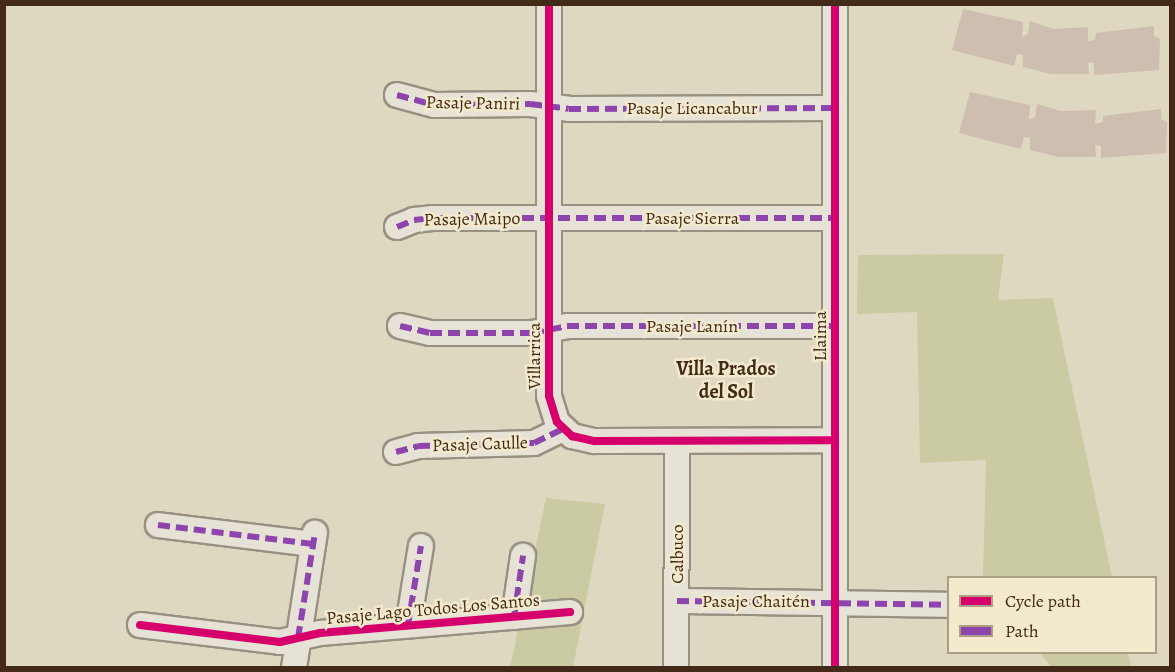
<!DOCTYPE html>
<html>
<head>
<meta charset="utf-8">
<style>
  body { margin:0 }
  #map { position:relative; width:1175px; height:672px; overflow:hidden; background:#dfd8c0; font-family:Alegreya,serif }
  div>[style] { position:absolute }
  .green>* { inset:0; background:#cacba3 }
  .building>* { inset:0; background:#cebeaf }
  .roads { filter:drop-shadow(2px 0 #989081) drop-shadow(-2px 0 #989081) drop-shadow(0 2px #989081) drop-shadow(0 -2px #989081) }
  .minor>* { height:24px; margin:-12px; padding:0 12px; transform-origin:12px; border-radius:12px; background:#e6e2d6 }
  .quiet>* { height:6px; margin-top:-3px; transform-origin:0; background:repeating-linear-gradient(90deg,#8e44ad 0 12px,transparent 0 18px) }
  .cycleway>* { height:8px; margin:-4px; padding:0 4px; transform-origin:4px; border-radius:4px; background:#d6006c }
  span { translate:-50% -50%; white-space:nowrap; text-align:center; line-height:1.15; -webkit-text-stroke:5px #f3eace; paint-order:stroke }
  .street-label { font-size:18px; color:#432917 }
  .neighbourhood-label { font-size:20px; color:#432917; font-weight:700 }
  .frame { position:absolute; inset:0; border:6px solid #432917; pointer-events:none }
  .legend { position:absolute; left:947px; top:576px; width:210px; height:78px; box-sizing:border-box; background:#f3eace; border:2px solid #ad9d85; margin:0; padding:8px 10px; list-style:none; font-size:18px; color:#432917 }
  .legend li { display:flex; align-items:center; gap:12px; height:30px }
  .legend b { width:30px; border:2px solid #ad9d85 }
</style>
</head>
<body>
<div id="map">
  <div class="green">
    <i style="clip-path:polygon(1004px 254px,998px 300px,1053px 298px,1112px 577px,983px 577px,986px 460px,920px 463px,917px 312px,857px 314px,858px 255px)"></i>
    <i style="clip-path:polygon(546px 498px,605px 504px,573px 667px,510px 668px)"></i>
    <i style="clip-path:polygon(1040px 653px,1128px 653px,1131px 667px,1051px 667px)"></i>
  </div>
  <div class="building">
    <i style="clip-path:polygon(963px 9px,1023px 22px,1022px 37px,1028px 34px,1030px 21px,1054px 29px,1088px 27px,1088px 41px,1095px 40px,1096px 33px,1154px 26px,1154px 36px,1160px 39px,1159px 70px,1094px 75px,1094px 63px,1088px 62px,1089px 74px,1051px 74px,1023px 67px,1023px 55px,1017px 54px,1014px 66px,952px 50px)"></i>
    <i style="clip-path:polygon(970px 92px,1030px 105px,1029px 120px,1035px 117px,1037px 104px,1061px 111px,1096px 110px,1095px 124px,1103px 122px,1103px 116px,1161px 109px,1161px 119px,1167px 122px,1166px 153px,1101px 158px,1101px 146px,1095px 145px,1096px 157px,1058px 157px,1030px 150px,1030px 138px,1024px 137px,1021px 149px,959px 133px)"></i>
  </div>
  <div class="roads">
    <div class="minor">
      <i style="left:549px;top:4px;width:392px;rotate:90deg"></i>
      <i style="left:549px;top:396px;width:27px;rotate:73deg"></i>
      <i style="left:557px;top:422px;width:21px;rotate:43deg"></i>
      <i style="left:572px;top:436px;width:23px;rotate:13deg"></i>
      <i style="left:594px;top:441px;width:241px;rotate:-0.2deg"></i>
      <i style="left:835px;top:4px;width:664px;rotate:90deg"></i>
      <i style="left:397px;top:95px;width:39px;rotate:15deg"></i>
      <i style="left:435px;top:105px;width:95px;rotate:-0.6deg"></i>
      <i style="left:530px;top:104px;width:39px;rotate:7deg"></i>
      <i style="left:569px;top:109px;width:266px;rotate:-0.2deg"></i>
      <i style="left:397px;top:227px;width:18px;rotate:-22deg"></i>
      <i style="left:414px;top:220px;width:18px;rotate:-6deg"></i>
      <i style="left:432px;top:218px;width:403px"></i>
      <i style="left:400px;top:326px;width:31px;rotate:13deg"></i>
      <i style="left:430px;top:333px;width:102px"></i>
      <i style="left:532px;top:333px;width:36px;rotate:-11deg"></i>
      <i style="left:567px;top:326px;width:268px"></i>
      <i style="left:396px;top:452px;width:23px;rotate:-15deg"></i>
      <i style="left:418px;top:446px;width:116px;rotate:-1.5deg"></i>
      <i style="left:534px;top:443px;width:32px;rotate:-26deg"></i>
      <i style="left:158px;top:525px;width:156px;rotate:7deg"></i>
      <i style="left:677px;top:601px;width:271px;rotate:0.8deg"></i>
      <i style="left:514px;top:617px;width:62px;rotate:-81.6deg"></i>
      <i style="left:140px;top:625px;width:141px;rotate:6.9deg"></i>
      <i style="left:280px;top:642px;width:41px;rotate:-12.7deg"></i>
      <i style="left:320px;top:633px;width:251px;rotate:-4.8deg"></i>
      <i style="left:408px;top:625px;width:80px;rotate:-80.7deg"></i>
      <i style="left:294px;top:668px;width:137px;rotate:-81.2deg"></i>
      <i style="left:676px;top:668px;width:227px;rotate:-89.7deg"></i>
    </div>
  </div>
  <div class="quiet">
    <i style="left:397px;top:95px;width:39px;rotate:15deg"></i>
    <i style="left:435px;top:105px;width:95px;rotate:-0.6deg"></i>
    <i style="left:530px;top:104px;width:39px;rotate:7deg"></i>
    <i style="left:569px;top:109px;width:266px;rotate:-0.2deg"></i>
    <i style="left:397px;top:227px;width:18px;rotate:-22deg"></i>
    <i style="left:414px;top:220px;width:18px;rotate:-6deg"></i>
    <i style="left:432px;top:218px;width:403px"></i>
    <i style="left:400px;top:326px;width:31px;rotate:13deg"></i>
    <i style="left:430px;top:333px;width:102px"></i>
    <i style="left:532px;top:333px;width:36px;rotate:-11deg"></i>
    <i style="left:567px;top:326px;width:268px"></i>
    <i style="left:396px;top:452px;width:23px;rotate:-15deg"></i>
    <i style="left:418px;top:446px;width:116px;rotate:-1.5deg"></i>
    <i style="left:534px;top:443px;width:32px;rotate:-26deg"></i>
    <i style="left:158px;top:525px;width:156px;rotate:7deg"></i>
    <i style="left:677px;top:601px;width:271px;rotate:0.8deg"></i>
    <i style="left:514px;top:617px;width:62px;rotate:-81.6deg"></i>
    <i style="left:408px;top:625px;width:80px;rotate:-80.7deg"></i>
    <i style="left:298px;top:638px;width:106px;rotate:-80.8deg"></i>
  </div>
  <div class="cycleway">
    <i style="left:549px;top:4px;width:392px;rotate:90deg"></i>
    <i style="left:549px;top:396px;width:27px;rotate:73deg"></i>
    <i style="left:557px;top:422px;width:21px;rotate:43deg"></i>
    <i style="left:572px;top:436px;width:23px;rotate:13deg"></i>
    <i style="left:594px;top:441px;width:241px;rotate:-0.2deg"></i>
    <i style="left:835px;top:4px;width:664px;rotate:90deg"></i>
    <i style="left:140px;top:625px;width:141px;rotate:6.9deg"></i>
    <i style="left:280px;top:642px;width:41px;rotate:-12.7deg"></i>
    <i style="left:320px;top:633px;width:251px;rotate:-4.8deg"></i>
  </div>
  <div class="street-label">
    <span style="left:473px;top:103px;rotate:1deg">Pasaje Paniri</span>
    <span style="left:692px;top:108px">Pasaje Licancabur</span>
    <span style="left:692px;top:218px">Pasaje Sierra</span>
    <span style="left:472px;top:219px;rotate:-1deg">Pasaje Maipo</span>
    <span style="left:692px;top:326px">Pasaje Lanín</span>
    <span style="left:820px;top:336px;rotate:-90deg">Llaima</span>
    <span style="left:534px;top:356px;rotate:-90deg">Villarrica</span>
    <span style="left:480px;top:444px;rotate:-2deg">Pasaje Caulle</span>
    <span style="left:677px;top:554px;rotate:-90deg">Calbuco</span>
    <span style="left:756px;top:601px">Pasaje Chaitén</span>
    <span style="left:433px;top:609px;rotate:-5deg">Pasaje Lago Todos Los Santos</span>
  </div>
  <div class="neighbourhood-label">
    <span style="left:726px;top:380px">Villa Prados<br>del Sol</span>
  </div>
  <div class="frame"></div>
  <ul class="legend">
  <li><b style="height:8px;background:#d6006c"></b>Cycle path</li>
  <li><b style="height:8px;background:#8e44ad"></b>Path</li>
  </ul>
</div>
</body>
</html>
